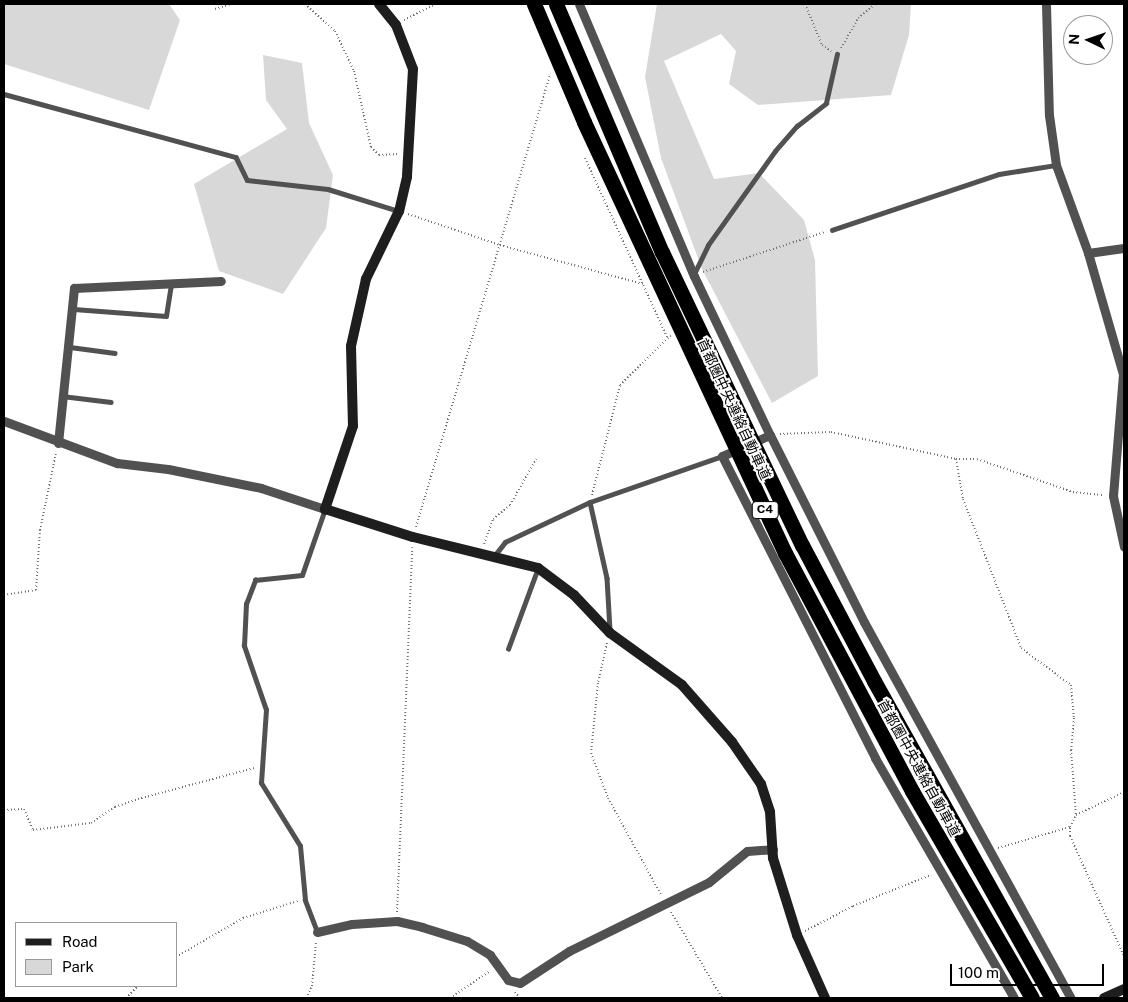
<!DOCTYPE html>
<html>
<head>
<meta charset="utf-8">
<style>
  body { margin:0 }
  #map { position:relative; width:1128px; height:1002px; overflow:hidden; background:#fff; font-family:"Public Sans","Noto Sans JP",sans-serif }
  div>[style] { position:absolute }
  .green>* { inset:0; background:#d8d8d8 }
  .path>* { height:2px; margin-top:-1px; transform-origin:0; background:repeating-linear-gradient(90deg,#737373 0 1px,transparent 0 3.5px) }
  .lane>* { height:4.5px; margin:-2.25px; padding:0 2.25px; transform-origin:2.25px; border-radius:2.25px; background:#515151 }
  .street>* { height:9px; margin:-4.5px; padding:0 4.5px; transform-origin:4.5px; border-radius:4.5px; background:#515151 }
  .secondary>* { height:10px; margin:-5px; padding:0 5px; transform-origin:5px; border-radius:5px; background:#1e1e1e }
  .highway>* { height:15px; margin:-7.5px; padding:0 7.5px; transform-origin:7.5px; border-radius:7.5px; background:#000 }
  span { translate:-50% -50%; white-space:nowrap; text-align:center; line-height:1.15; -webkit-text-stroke:4px #fff; paint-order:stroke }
  .shield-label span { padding:1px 4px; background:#fff; border:1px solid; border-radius:4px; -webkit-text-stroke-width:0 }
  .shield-label { font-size:12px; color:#000; font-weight:700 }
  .street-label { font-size:14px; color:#000 }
  .frame { position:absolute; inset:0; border:5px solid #000; pointer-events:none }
  .legend { position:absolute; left:15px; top:922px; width:162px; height:65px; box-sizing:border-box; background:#fff; border:1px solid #999; margin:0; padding:6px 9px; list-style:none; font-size:15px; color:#000 }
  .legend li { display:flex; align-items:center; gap:10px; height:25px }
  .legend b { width:25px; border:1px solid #999 }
  .north { position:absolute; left:1063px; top:15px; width:50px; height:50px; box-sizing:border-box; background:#fff; border:1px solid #999; border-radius:50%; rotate:273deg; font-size:14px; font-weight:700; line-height:20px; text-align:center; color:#000 }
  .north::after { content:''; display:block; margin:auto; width:18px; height:22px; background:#000; clip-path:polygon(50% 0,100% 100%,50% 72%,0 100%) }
  .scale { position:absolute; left:950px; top:964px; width:154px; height:22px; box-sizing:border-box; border:2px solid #000; border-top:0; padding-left:6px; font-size:15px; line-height:18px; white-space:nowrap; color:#000; -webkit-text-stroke:4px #fff; paint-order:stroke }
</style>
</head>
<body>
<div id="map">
  <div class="green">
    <i style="clip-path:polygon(4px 4px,169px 4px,180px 20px,149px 110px,4px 64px)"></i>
    <i style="clip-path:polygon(657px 4px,911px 4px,909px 35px,891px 95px,758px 105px,729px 84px,736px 51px,721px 34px,664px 61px,714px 179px,759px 173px,804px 220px,815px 260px,818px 376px,772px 403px,702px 269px,661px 158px,645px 77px)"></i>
    <i style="clip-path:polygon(263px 55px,302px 63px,309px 123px,333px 175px,326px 228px,283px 294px,219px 271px,194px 184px,287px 129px,266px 100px)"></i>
  </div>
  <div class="path">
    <i style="left:305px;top:4px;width:40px;rotate:42deg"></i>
    <i style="left:335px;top:31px;width:44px;rotate:64.6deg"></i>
    <i style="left:354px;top:71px;width:78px;rotate:77.4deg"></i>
    <i style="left:371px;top:147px;width:11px;rotate:45deg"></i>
    <i style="left:379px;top:155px;width:20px;rotate:-3deg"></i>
    <i style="left:805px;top:4px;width:44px;rotate:67.5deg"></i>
    <i style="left:822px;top:45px;width:11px;rotate:34deg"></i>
    <i style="left:215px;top:9px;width:17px;rotate:-17deg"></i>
    <i style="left:404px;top:20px;width:36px;rotate:-27deg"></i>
    <i style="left:841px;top:48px;width:34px;rotate:-60deg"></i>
    <i style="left:858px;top:18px;width:22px;rotate:-39deg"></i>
    <i style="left:585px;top:158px;width:197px;rotate:65.4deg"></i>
    <i style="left:408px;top:214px;width:97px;rotate:18.6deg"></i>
    <i style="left:500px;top:245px;width:148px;rotate:15.3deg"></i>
    <i style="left:703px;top:272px;width:128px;rotate:-18.2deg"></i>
    <i style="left:780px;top:434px;width:51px;rotate:-2.2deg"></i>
    <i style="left:831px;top:432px;width:128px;rotate:12.2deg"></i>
    <i style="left:956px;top:459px;width:21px"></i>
    <i style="left:977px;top:459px;width:102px;rotate:19deg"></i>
    <i style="left:1073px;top:492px;width:31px;rotate:6deg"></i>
    <i style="left:956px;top:459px;width:41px;rotate:80.1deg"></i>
    <i style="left:963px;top:499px;width:160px;rotate:68.7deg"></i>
    <i style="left:1021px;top:648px;width:62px;rotate:36.5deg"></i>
    <i style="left:1071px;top:685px;width:33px;rotate:85deg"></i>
    <i style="left:1074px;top:718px;width:32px;rotate:95deg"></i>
    <i style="left:1071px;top:750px;width:65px;rotate:85.6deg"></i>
    <i style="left:592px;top:495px;width:114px;rotate:-75.7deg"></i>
    <i style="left:620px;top:385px;width:71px;rotate:-44.4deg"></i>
    <i style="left:416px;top:527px;width:472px;rotate:-73.5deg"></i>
    <i style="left:484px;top:544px;width:27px;rotate:-70deg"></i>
    <i style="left:493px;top:519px;width:22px;rotate:-39deg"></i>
    <i style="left:510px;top:505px;width:53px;rotate:-60.5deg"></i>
    <i style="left:4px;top:595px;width:32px;rotate:-9deg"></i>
    <i style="left:36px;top:590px;width:60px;rotate:-86.2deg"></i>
    <i style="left:40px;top:530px;width:79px;rotate:-78.3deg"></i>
    <i style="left:607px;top:643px;width:41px;rotate:102.7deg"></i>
    <i style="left:598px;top:683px;width:70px;rotate:95.7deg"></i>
    <i style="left:591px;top:753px;width:48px;rotate:69.3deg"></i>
    <i style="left:608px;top:798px;width:111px;rotate:61.3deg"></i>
    <i style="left:4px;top:810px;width:20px;rotate:-3deg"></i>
    <i style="left:24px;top:809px;width:23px;rotate:67deg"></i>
    <i style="left:33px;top:830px;width:58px;rotate:-6.9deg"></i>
    <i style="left:91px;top:823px;width:29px;rotate:-34deg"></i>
    <i style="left:115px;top:807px;width:24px;rotate:-19deg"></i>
    <i style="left:138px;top:799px;width:120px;rotate:-15deg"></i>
    <i style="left:1070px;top:828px;width:8px;rotate:90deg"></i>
    <i style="left:1070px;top:836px;width:132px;rotate:65.8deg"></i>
    <i style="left:998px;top:848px;width:75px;rotate:-16.3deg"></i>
    <i style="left:1070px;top:827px;width:13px;rotate:-63deg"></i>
    <i style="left:1076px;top:815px;width:53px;rotate:-25.6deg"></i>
    <i style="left:397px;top:912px;width:365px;rotate:-87.6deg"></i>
    <i style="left:671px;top:912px;width:100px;rotate:59.3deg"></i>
    <i style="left:805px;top:931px;width:54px;rotate:-27.5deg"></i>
    <i style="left:853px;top:906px;width:84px;rotate:-21.7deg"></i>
    <i style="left:176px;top:957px;width:78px;rotate:-30.2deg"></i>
    <i style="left:243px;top:918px;width:58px;rotate:-17.2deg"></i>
    <i style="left:515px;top:992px;width:8px;rotate:50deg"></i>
    <i style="left:126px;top:998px;width:17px;rotate:-45deg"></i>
    <i style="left:306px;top:998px;width:13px;rotate:-63deg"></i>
    <i style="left:312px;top:986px;width:44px;rotate:-84.8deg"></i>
    <i style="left:450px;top:998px;width:48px;rotate:-34deg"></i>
  </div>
  <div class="lane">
    <i style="left:4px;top:94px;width:240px;rotate:15.2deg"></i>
    <i style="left:236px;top:157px;width:25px;rotate:64deg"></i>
    <i style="left:247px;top:180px;width:81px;rotate:6.3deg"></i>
    <i style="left:328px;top:189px;width:74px;rotate:17.2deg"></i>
    <i style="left:832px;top:230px;width:176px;rotate:-18.5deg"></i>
    <i style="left:999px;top:174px;width:58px;rotate:-9deg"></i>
    <i style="left:694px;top:274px;width:32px;rotate:-64deg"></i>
    <i style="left:708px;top:245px;width:115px;rotate:-54.5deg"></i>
    <i style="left:775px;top:151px;width:33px;rotate:-49deg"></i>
    <i style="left:797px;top:126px;width:37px;rotate:-38deg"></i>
    <i style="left:826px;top:103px;width:50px;rotate:-77.3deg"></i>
    <i style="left:74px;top:309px;width:92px;rotate:4.4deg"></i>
    <i style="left:166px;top:316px;width:32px;rotate:-81deg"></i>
    <i style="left:70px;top:347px;width:45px;rotate:7.6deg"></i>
    <i style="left:62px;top:396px;width:49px;rotate:7deg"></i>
    <i style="left:590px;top:502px;width:78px;rotate:77.4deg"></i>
    <i style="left:607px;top:578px;width:52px;rotate:86.7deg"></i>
    <i style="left:495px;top:555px;width:16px;rotate:-52deg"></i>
    <i style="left:505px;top:542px;width:94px;rotate:-25.2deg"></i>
    <i style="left:590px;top:502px;width:140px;rotate:-19.2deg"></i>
    <i style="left:508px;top:649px;width:86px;rotate:-69.7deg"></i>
    <i style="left:317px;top:932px;width:34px;rotate:-111deg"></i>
    <i style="left:305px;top:900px;width:54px;rotate:-95.3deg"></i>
    <i style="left:300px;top:846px;width:74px;rotate:-121.8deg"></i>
    <i style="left:261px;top:783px;width:73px;rotate:-86.1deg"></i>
    <i style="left:266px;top:710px;width:68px;rotate:-109deg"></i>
    <i style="left:244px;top:646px;width:42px;rotate:-87.3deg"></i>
    <i style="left:246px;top:604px;width:26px;rotate:-69deg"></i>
    <i style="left:255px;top:580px;width:47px;rotate:-6.1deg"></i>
    <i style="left:302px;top:575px;width:70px;rotate:-70.8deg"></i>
  </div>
  <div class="street">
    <i style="left:579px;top:4px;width:295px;rotate:67.1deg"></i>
    <i style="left:694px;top:276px;width:176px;rotate:64.5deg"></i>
    <i style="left:770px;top:435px;width:209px;rotate:63.3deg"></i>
    <i style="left:864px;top:622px;width:429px;rotate:61.2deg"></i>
    <i style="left:1046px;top:4px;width:111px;rotate:88.5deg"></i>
    <i style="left:1049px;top:115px;width:50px;rotate:82deg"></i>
    <i style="left:1056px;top:165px;width:94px;rotate:70deg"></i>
    <i style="left:1088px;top:253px;width:126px;rotate:73.9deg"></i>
    <i style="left:1123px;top:374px;width:122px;rotate:94.7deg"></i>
    <i style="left:1113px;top:496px;width:52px;rotate:77.8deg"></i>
    <i style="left:1088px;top:253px;width:36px;rotate:-8deg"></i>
    <i style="left:4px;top:421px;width:121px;rotate:20.4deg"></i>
    <i style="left:117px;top:463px;width:51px;rotate:6.7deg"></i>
    <i style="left:168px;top:469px;width:95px;rotate:11.5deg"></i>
    <i style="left:261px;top:488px;width:67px;rotate:18.2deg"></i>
    <i style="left:770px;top:435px;width:52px;rotate:156.4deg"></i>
    <i style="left:722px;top:456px;width:339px;rotate:63.1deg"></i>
    <i style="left:875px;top:758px;width:277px;rotate:59.9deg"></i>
    <i style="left:58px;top:443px;width:156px;rotate:-84.1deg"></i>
    <i style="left:74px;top:288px;width:147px;rotate:-2.7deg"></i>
    <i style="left:317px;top:932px;width:36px;rotate:-13deg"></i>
    <i style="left:352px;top:924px;width:45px;rotate:-3.8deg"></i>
    <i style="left:397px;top:921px;width:26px;rotate:13deg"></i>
    <i style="left:422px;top:927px;width:47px;rotate:17.3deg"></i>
    <i style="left:467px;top:941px;width:27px;rotate:31deg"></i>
    <i style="left:490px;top:955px;width:31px;rotate:54deg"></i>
    <i style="left:508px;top:980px;width:12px;rotate:14deg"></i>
    <i style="left:520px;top:983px;width:59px;rotate:-33.1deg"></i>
    <i style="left:569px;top:951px;width:156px;rotate:-26.2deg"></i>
    <i style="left:709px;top:882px;width:49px;rotate:-39.2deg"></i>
    <i style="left:747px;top:851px;width:26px;rotate:-4deg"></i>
  </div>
  <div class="secondary">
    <i style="left:379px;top:4px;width:27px;rotate:51deg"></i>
    <i style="left:396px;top:25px;width:47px;rotate:68.9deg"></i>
    <i style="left:413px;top:69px;width:108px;rotate:93.2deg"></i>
    <i style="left:407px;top:177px;width:35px;rotate:103deg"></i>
    <i style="left:399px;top:211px;width:76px;rotate:115.9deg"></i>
    <i style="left:366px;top:279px;width:69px;rotate:102.6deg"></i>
    <i style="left:351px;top:346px;width:80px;rotate:88.6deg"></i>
    <i style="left:353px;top:426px;width:88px;rotate:108.6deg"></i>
    <i style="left:325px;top:509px;width:92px;rotate:17.7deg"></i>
    <i style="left:413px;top:537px;width:129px;rotate:13.9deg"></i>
    <i style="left:538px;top:568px;width:45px;rotate:36.9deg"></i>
    <i style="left:574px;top:595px;width:52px;rotate:46.5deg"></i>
    <i style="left:610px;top:633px;width:89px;rotate:35.8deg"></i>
    <i style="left:682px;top:685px;width:76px;rotate:48.7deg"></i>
    <i style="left:732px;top:742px;width:51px;rotate:55.4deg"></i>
    <i style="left:761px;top:784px;width:29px;rotate:72deg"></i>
    <i style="left:770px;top:812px;width:46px;rotate:86.3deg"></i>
    <i style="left:773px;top:858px;width:81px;rotate:72.7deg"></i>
    <i style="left:797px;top:935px;width:69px;rotate:66deg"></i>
    <i style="left:1104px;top:998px;width:22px;rotate:-24deg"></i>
  </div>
  <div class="highway">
    <i style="left:534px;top:4px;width:128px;rotate:67deg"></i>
    <i style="left:584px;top:122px;width:476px;rotate:65deg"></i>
    <i style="left:785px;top:553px;width:270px;rotate:61.9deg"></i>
    <i style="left:912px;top:791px;width:239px;rotate:59.9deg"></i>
    <i style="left:556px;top:4px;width:270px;rotate:66.9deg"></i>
    <i style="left:662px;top:252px;width:325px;rotate:64.5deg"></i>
    <i style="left:802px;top:545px;width:154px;rotate:62.1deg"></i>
    <i style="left:874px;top:681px;width:364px;rotate:60.7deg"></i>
  </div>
  <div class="shield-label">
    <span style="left:765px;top:510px">C4</span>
  </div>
  <div class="street-label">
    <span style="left:734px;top:409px;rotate:65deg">首都圏中央連絡自動車道</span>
    <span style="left:919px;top:768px;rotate:61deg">首都圏中央連絡自動車道</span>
  </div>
  <div class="frame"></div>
  <ul class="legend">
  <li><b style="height:6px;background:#1e1e1e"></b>Road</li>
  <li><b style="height:14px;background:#d8d8d8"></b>Park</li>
  </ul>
  <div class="north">N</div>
  <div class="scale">100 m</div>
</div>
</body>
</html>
